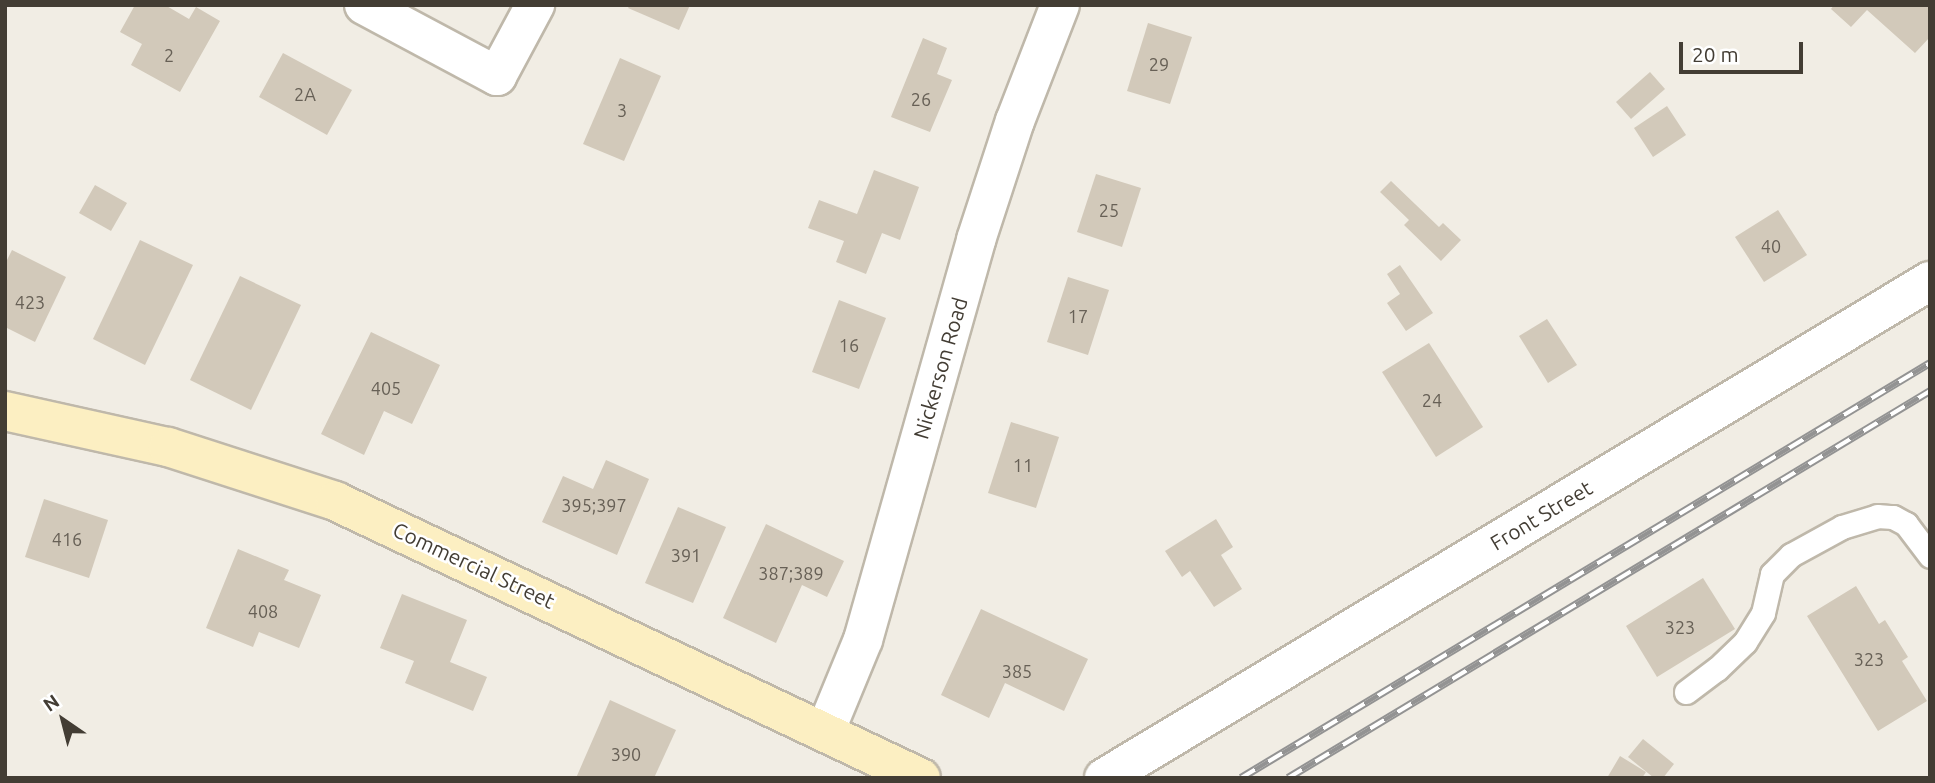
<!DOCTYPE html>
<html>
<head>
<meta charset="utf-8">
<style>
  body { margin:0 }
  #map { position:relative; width:1935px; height:783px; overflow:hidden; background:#f1ede4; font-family:Ubuntu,sans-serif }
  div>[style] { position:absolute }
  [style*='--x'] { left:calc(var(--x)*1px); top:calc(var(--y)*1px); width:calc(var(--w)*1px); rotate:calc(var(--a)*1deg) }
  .building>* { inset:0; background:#d2c9ba }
  .roads { filter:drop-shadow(2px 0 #bfb8aa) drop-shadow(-2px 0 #bfb8aa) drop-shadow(0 2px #bfb8aa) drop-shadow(0 -2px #bfb8aa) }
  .lane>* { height:23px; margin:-11.5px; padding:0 11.5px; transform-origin:11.5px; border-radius:11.5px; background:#fff }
  .street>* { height:38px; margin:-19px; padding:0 19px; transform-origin:19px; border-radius:19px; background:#fff }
  .secondary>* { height:38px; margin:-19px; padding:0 19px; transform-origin:19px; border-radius:19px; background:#fcefc2 }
  .rail>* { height:8px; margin-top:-4px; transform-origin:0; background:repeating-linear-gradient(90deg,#fff 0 16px,#939393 0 32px); box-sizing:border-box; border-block:2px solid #939393 }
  span { translate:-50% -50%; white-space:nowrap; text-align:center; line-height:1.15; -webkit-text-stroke:5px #fff; paint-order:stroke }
  .number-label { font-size:18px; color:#676056 }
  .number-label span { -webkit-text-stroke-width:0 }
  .street-label { font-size:21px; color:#433d34 }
  .frame { position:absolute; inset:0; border:7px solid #433d34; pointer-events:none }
  .north { position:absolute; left:28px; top:685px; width:70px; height:70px; -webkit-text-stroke:5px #fff; paint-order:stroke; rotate:325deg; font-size:19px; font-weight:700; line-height:28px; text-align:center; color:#433d34 }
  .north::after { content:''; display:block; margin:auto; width:24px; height:32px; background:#433d34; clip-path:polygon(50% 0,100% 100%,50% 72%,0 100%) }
  .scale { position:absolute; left:1679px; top:42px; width:124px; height:32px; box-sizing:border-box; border:4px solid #433d34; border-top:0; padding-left:9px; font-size:21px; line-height:24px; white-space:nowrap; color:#433d34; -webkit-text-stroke:5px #fff; paint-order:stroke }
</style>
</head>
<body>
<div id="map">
  <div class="building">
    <i style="clip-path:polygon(135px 5px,165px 5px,189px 19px,196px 7px,220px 21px,180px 92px,131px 65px,142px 44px,120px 32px)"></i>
    <i style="clip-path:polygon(630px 5px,690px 5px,679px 30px,628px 8px)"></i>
    <i style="clip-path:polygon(1834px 5px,1930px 5px,1930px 37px,1915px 53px,1867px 10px,1851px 27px,1831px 9px)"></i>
    <i style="clip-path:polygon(1148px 23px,1192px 37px,1170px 104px,1127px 91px)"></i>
    <i style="clip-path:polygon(923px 38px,947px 48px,937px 74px,952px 80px,930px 132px,891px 117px)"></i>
    <i style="clip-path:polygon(283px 53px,352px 90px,327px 135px,259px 97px)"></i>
    <i style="clip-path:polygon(620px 58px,661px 76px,624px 161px,583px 144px)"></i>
    <i style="clip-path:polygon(1650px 72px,1665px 89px,1631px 119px,1616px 102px)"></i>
    <i style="clip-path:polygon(1667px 106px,1686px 135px,1653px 157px,1634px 128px)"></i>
    <i style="clip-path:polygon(874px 170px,919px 187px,900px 240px,882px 233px,866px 274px,836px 262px,844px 241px,808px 228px,819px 200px,857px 214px)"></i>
    <i style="clip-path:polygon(1096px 174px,1141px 188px,1122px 247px,1077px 232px)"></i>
    <i style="clip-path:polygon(1391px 181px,1439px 227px,1443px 223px,1461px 240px,1441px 261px,1404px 225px,1409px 220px,1380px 192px)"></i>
    <i style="clip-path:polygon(95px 185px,127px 203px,111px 231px,79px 213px)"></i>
    <i style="clip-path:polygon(1778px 210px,1807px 255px,1764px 282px,1735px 237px)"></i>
    <i style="clip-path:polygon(140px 240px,193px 265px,145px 365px,93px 339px)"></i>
    <i style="clip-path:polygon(12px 250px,66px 277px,35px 342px,5px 327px,5px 264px)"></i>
    <i style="clip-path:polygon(1400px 265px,1433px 313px,1406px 331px,1387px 303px,1400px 294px,1387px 274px)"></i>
    <i style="clip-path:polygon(240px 276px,301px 305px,251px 410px,190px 380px)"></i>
    <i style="clip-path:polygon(1068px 277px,1109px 290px,1088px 355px,1047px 342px)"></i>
    <i style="clip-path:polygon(839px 300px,886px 318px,859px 389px,812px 372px)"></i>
    <i style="clip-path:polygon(1547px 319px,1577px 365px,1548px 383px,1519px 336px)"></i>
    <i style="clip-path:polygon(371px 332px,440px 365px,412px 424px,384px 411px,364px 455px,321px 434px)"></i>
    <i style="clip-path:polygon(1429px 343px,1483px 427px,1436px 457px,1382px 372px)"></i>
    <i style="clip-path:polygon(1011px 422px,1059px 437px,1036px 508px,988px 493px)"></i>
    <i style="clip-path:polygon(606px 460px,649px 479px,617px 555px,542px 522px,563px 476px,593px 489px)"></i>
    <i style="clip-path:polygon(44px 499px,108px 520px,89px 578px,25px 557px)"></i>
    <i style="clip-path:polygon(678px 507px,726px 527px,693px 603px,645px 583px)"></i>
    <i style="clip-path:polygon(1216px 519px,1233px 547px,1221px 555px,1242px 589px,1214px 607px,1190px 571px,1182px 577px,1165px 551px)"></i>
    <i style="clip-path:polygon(766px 524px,844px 561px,827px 597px,802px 585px,776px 643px,723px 618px)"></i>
    <i style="clip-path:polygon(238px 549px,289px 570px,284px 580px,321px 595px,299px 648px,259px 632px,253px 647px,206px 628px)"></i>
    <i style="clip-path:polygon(1703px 578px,1735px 629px,1657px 677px,1626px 626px)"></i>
    <i style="clip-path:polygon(1856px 586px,1879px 624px,1885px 620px,1908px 657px,1902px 661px,1927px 701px,1878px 731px,1807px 616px)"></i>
    <i style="clip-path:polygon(402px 594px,467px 620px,450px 662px,487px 677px,473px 711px,405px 683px,414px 661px,380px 648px)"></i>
    <i style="clip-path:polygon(981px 609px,1088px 659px,1064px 711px,1005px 683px,989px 718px,941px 695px)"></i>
    <i style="clip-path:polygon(610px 700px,676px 730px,654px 778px,576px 778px)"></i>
    <i style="clip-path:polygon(1643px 739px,1674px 764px,1663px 778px,1654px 778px,1628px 757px)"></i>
    <i style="clip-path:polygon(1620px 756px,1646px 772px,1642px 778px,1607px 778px)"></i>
  </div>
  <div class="roads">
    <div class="lane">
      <i style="--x:1686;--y:692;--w:39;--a:-37"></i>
      <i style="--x:1717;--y:669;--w:39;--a:-44"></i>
      <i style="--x:1745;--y:642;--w:34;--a:-58"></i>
      <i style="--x:1763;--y:613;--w:40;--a:-77"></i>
      <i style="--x:1772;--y:574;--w:27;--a:-45"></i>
      <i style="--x:1791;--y:555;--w:58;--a:-28.8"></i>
      <i style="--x:1842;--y:527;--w:37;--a:-17"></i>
      <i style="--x:1877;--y:516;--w:16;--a:4"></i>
      <i style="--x:1893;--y:517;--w:15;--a:28"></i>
      <i style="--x:1906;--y:524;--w:40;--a:53"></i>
    </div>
    <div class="street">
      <i style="--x:364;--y:5;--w:151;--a:28.1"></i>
      <i style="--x:497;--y:76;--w:81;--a:-61.8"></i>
      <i style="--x:825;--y:732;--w:100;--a:-67.6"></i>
      <i style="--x:863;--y:640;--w:416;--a:-74.2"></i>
      <i style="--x:976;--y:240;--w:125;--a:-71.9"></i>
      <i style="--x:1015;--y:121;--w:124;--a:-68.8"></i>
      <i style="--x:1104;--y:778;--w:964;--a:-31.04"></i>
    </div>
    <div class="secondary">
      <i style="--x:5;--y:411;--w:167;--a:12.5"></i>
      <i style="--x:168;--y:447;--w:176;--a:17.9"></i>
      <i style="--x:335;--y:501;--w:648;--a:25.3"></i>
    </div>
  </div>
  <div class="rail">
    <i style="--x:1241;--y:778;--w:804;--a:-31.06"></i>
    <i style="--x:1288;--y:778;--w:750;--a:-31.08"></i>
  </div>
  <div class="number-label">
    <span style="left:169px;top:55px">2</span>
    <span style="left:1159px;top:64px">29</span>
    <span style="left:305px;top:94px">2A</span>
    <span style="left:921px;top:99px">26</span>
    <span style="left:622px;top:110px">3</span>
    <span style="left:1109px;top:210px">25</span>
    <span style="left:1771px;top:246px">40</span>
    <span style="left:30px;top:302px">423</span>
    <span style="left:1078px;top:316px">17</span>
    <span style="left:849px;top:345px">16</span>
    <span style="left:386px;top:388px">405</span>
    <span style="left:1432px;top:400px">24</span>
    <span style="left:1023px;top:465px">11</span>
    <span style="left:594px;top:505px">395;397</span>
    <span style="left:67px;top:539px">416</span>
    <span style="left:686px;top:555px">391</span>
    <span style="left:791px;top:573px">387;389</span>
    <span style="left:263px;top:611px">408</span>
    <span style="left:1680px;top:627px">323</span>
    <span style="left:1869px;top:659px">323</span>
    <span style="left:1017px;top:671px">385</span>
    <span style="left:626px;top:754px">390</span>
  </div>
  <div class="street-label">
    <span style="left:940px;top:368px;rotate:-74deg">Nickerson Road</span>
    <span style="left:1541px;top:515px;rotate:-31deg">Front Street</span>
    <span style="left:474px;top:565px;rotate:25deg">Commercial Street</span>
  </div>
  <div class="frame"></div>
  <div class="north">N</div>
  <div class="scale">20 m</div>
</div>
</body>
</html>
